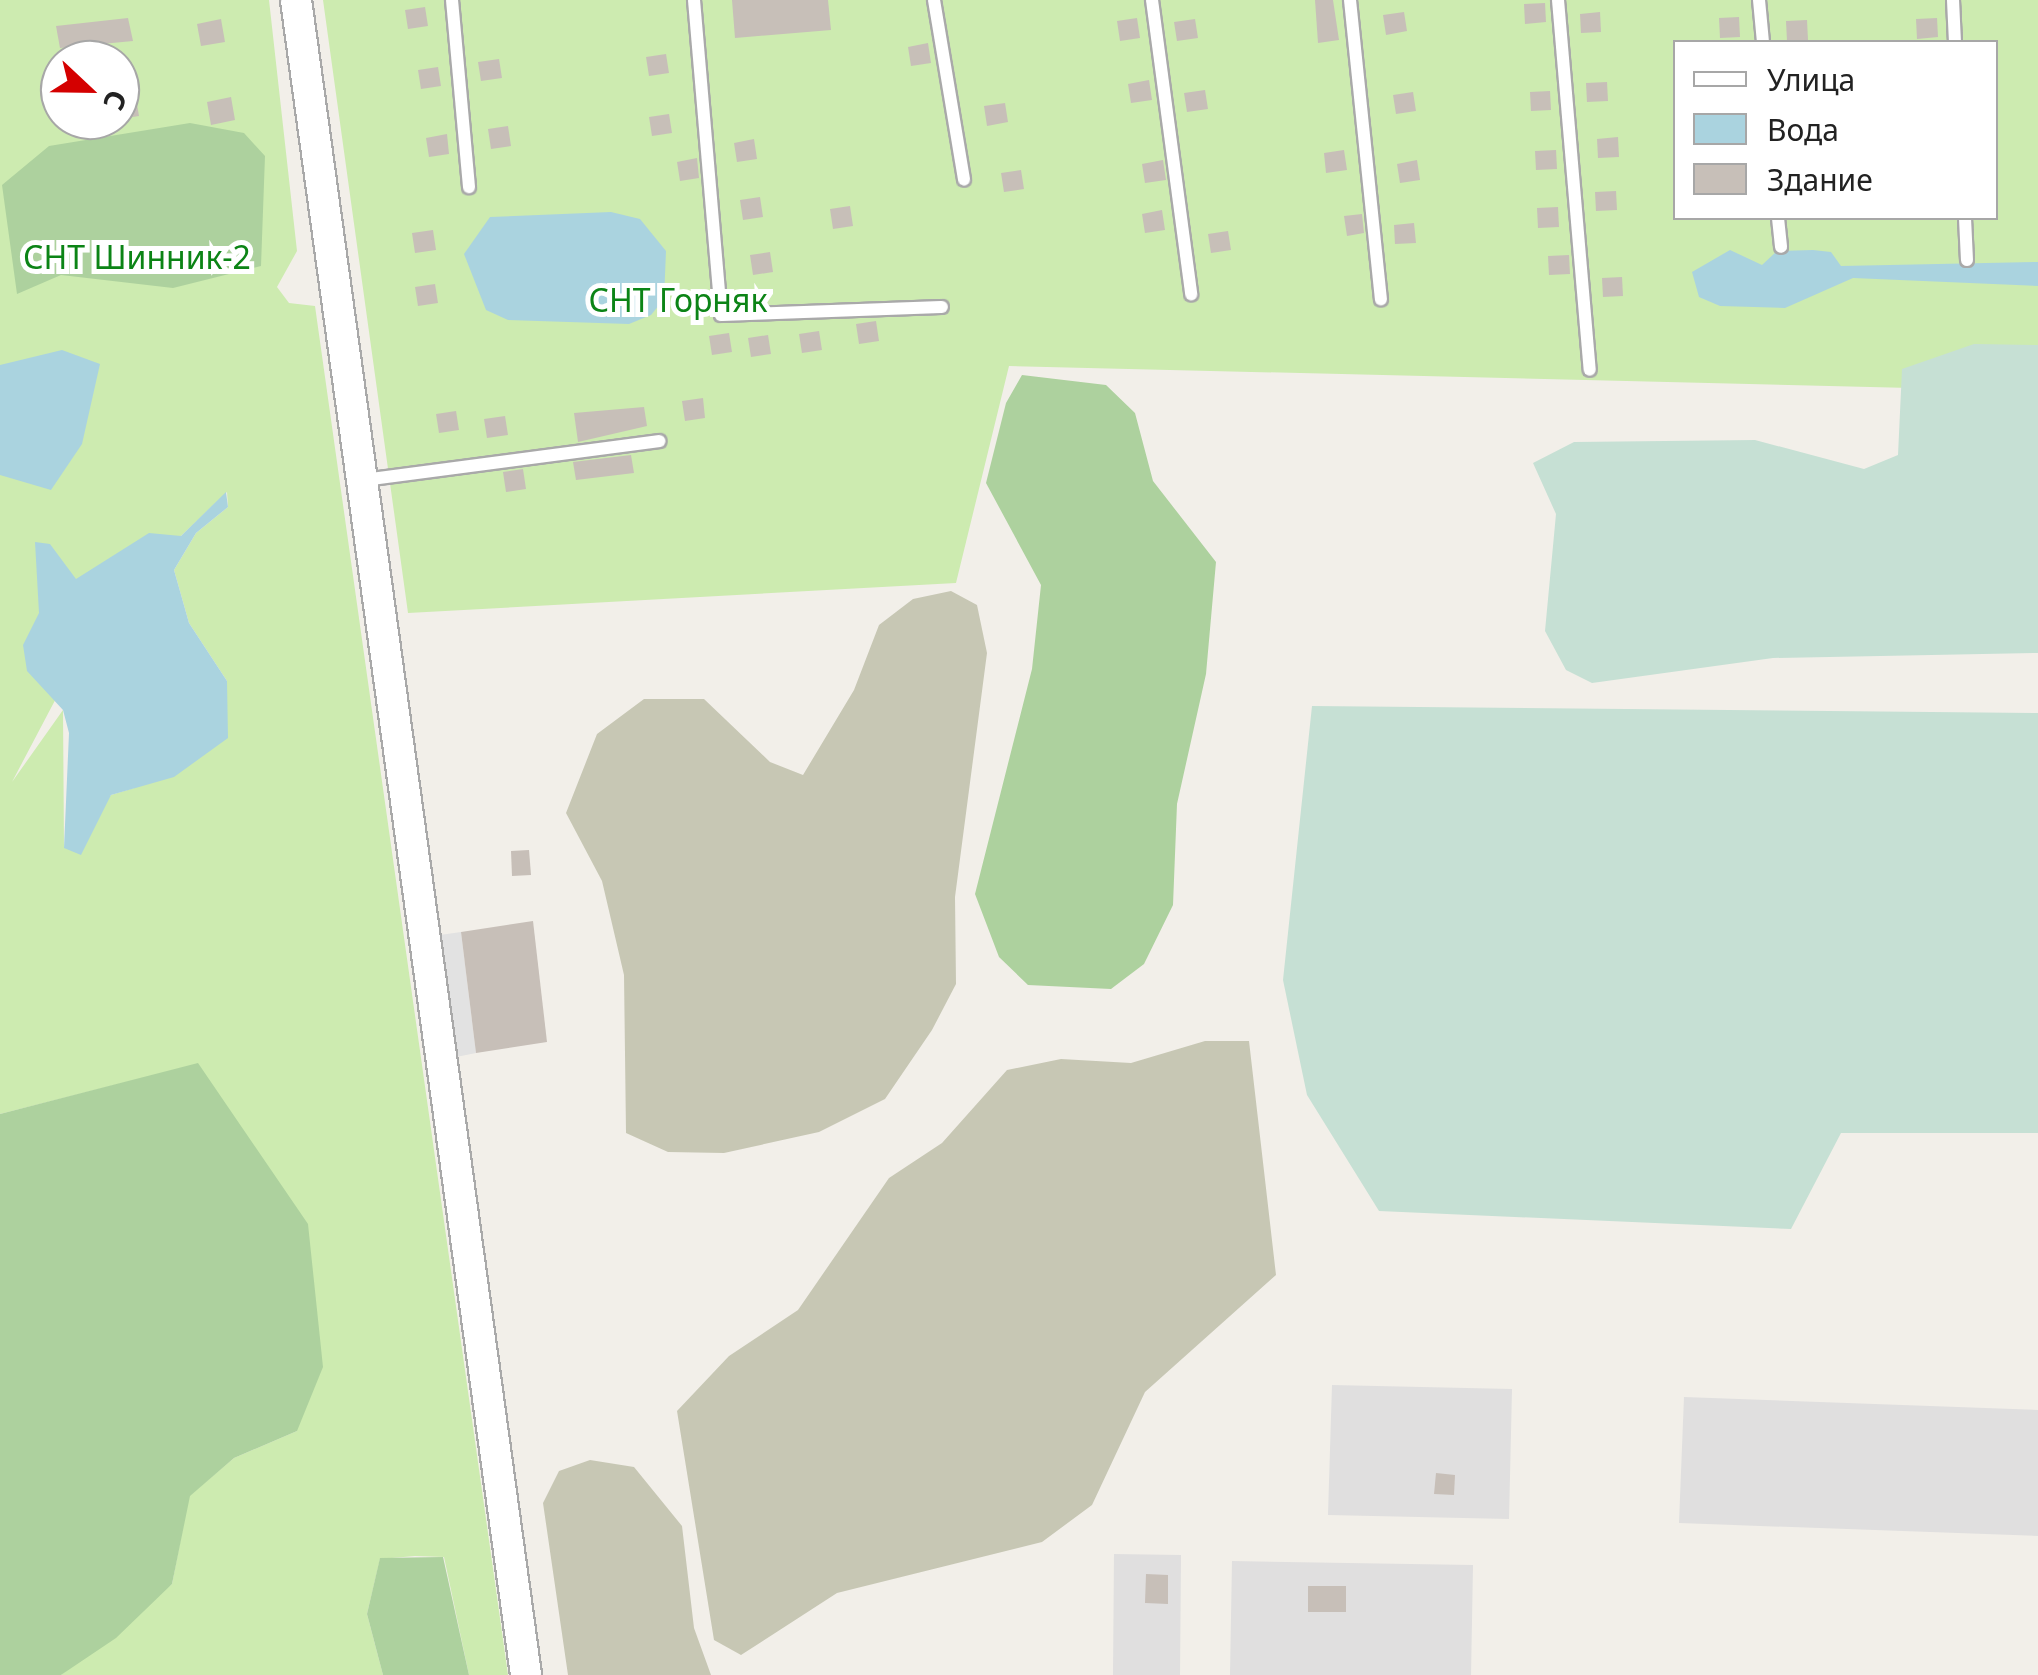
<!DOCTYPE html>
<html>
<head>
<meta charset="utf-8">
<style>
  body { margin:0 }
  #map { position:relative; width:2038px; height:1675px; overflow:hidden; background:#f2efe9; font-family:"Noto Sans",sans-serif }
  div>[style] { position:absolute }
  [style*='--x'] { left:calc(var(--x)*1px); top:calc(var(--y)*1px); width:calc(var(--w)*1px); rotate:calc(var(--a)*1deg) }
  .residential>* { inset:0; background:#e0dfdf }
  .construction>* { inset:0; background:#c7c7b4 }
  .grass>* { inset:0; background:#cdebb0 }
  .forest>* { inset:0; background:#add19e }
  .wetland>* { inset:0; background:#c6e0d4 }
  .parking>* { inset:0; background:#e2e2e2 }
  .water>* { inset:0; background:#aad3df }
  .building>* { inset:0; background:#c7bfb8 }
  .roads { filter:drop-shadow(2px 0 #a9a9a9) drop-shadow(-2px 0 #a9a9a9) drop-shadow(0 2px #a9a9a9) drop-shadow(0 -2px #a9a9a9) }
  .service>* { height:12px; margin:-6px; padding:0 6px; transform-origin:6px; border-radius:6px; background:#fff }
  .tertiary>* { height:30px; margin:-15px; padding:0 15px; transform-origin:15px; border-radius:15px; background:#fff }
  span { translate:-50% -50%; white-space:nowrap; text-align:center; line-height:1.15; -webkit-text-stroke:10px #fff; paint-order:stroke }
  .park-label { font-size:32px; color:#0c8416 }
  .legend { position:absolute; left:1673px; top:40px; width:325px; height:180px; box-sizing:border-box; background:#fff; border:2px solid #a7a7a7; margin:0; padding:12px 18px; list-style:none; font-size:30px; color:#222 }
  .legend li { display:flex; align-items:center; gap:20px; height:50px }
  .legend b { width:50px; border:2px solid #a7a7a7 }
  .north { position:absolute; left:40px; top:40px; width:100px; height:100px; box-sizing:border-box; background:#fff; border:2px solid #a7a7a7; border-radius:50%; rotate:112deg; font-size:28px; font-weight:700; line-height:40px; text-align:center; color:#222 }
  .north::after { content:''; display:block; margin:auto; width:35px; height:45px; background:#d40000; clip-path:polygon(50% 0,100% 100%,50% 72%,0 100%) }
</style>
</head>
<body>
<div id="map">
  <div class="residential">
    <i style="clip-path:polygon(1332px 1385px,1512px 1389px,1509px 1519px,1328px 1515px)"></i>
    <i style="clip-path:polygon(1684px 1397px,2038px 1410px,2038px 1536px,1679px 1523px)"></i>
    <i style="clip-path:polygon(1114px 1554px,1181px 1555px,1180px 1675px,1113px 1675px)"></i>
    <i style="clip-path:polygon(1232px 1561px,1473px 1565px,1471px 1675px,1230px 1675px)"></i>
  </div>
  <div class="construction">
    <i style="clip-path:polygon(951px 591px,977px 605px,987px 653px,955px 897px,956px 984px,932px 1030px,885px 1099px,819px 1132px,724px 1153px,668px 1152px,626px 1133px,624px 975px,602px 881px,566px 813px,597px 734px,644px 699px,704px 699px,770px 762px,803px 775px,854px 690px,879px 625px,913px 599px)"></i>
    <i style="clip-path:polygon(1205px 1041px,1249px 1041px,1276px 1275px,1145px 1392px,1092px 1505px,1042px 1542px,837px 1593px,741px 1655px,714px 1640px,677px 1411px,729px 1356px,798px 1310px,889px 1178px,942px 1143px,1007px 1070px,1061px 1059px,1131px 1063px)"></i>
    <i style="clip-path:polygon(590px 1460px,634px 1467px,682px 1526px,694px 1628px,711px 1675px,568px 1675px,543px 1503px,559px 1471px)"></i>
  </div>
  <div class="grass">
    <i style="clip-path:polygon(evenodd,0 0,269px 0,297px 251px,277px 287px,289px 303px,315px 306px,508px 1675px,469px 1675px,444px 1557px,415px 1556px,380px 1559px,367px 1614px,383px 1675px,61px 1675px,172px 1584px,189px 1496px,234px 1458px,297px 1431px,198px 1064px,0 1114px,0 0,60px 60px,120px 60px,120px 120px,60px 120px,60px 60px,0 0,227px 492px,228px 507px,196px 533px,174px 570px,189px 623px,227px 681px,134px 788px,111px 795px,64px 848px,63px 710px,12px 782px,140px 539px,181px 536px,227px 492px)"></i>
    <i style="clip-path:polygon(evenodd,323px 0,2038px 0,2038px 391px,1009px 366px,956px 583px,408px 613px,323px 0,1676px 42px,1996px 42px,1996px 218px,1676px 218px,1676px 42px)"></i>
  </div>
  <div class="forest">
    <i style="clip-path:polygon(190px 123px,244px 133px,265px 156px,261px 266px,173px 288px,61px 275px,17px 294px,2px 185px,49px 146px)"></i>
    <i style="clip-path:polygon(1022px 375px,1106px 385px,1135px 413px,1153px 481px,1216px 562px,1206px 674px,1177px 804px,1173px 905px,1144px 964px,1111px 989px,1028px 985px,999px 957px,975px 894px,1032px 669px,1041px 585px,986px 483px,1006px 403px)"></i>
    <i style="clip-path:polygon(198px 1063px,308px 1224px,323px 1367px,297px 1431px,234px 1458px,190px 1496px,172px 1584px,116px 1638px,61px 1675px,0 1675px,0 1114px)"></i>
    <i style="clip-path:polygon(443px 1557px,469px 1675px,383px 1675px,367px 1614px,380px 1558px)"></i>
  </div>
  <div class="wetland">
    <i style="clip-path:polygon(1974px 344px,2038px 345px,2038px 653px,1773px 658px,1592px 683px,1566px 670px,1545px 631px,1556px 514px,1533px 463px,1574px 442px,1755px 440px,1864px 469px,1898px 455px,1902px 369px)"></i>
    <i style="clip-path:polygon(1312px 706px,2038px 713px,2038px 1133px,1841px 1133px,1791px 1229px,1379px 1211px,1307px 1095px,1283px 980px)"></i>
  </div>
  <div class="parking">
    <i style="clip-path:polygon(461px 932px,476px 1053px,456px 1057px,440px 935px)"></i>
  </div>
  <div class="water">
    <i style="clip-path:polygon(611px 212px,640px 219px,666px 251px,664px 299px,651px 315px,629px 324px,508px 320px,486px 310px,464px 254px,490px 217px)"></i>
    <i style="clip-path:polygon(1730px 250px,1762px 265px,1777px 251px,1813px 250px,1831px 252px,1841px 266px,2038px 262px,2038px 286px,1853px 278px,1785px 308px,1720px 306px,1699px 297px,1692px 272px)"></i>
    <i style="clip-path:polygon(62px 350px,100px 364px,82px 444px,51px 490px,0 475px,0 365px)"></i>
    <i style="clip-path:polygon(226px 492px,228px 507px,196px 533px,174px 570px,189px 623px,227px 681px,228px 738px,174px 777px,111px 795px,81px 855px,64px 848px,69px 733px,63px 710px,27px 671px,23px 645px,39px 613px,35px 542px,50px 544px,76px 579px,149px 533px,181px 536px)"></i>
  </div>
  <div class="building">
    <i style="clip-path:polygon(732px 0,828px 0,831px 30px,735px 38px)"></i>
    <i style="clip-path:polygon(1315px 0,1333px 0,1339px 40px,1318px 43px)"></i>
    <i style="clip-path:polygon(1545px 3px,1546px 22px,1525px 24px,1524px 4px)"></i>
    <i style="clip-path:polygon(425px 7px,428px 26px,408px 29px,405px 10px)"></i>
    <i style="clip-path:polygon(1404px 12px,1407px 31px,1386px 35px,1383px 15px)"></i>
    <i style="clip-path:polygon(1600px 12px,1601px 32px,1581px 33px,1580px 14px)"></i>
    <i style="clip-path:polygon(1739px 17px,1740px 37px,1720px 38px,1719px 18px)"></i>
    <i style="clip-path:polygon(128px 18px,133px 41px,60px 48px,56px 26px)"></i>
    <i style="clip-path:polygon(1137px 18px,1140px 38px,1120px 41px,1117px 21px)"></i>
    <i style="clip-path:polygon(1937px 18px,1938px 37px,1917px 39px,1916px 19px)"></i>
    <i style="clip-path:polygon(221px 19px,225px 42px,201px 46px,197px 24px)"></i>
    <i style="clip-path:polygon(1195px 19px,1198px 38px,1177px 41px,1174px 22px)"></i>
    <i style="clip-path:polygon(1807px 20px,1808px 40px,1787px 41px,1786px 21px)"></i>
    <i style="clip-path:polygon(928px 43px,931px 63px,911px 66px,908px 47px)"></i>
    <i style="clip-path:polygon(666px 54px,669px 73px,649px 76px,646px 57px)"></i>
    <i style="clip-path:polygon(499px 59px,502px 78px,481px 81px,478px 62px)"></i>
    <i style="clip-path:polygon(438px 67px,441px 86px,421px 89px,418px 70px)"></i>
    <i style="clip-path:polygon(1149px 80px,1152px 100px,1131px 103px,1128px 84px)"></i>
    <i style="clip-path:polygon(1607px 82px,1608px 101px,1587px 102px,1586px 83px)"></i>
    <i style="clip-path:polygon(1205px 90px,1208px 109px,1187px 112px,1184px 93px)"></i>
    <i style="clip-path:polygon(1550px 91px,1551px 110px,1531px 111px,1530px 92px)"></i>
    <i style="clip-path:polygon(1413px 92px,1416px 111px,1396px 114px,1393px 95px)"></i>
    <i style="clip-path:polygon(135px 93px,139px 116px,120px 119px,120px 96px)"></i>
    <i style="clip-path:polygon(231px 97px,235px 120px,211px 125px,207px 102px)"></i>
    <i style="clip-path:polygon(1005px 103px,1008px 122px,987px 126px,984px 106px)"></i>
    <i style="clip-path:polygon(669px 114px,672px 133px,652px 136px,649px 117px)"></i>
    <i style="clip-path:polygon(508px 126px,511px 146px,491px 149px,488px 129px)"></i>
    <i style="clip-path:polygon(447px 134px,449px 154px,429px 157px,426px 138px)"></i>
    <i style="clip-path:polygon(1618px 137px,1619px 157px,1598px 158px,1597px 139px)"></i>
    <i style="clip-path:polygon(754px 139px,757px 159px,737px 162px,734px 143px)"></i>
    <i style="clip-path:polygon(1344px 150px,1347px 170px,1326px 173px,1324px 153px)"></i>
    <i style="clip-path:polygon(1556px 150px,1557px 169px,1536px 170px,1535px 151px)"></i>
    <i style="clip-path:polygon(697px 158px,699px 178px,680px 181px,677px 162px)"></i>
    <i style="clip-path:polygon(1163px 160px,1166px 180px,1145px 183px,1142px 164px)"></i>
    <i style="clip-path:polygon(1417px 160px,1420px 180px,1400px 183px,1397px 164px)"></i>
    <i style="clip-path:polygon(1021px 170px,1024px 189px,1004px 192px,1001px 173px)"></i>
    <i style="clip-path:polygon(1616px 191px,1617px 210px,1596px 211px,1595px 192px)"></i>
    <i style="clip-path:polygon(760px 197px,763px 217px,743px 220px,740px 200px)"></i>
    <i style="clip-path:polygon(850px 206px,853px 226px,833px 229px,830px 209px)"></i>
    <i style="clip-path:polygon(1558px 207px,1559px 227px,1538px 228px,1537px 208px)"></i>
    <i style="clip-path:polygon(1162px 210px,1165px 230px,1145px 233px,1142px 214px)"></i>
    <i style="clip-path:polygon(1362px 214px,1364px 233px,1347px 236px,1344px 216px)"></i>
    <i style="clip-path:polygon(1414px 223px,1416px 243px,1395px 244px,1394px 225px)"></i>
    <i style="clip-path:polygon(433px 230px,436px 250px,415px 253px,412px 233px)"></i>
    <i style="clip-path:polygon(1228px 231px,1231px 250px,1211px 253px,1208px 234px)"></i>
    <i style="clip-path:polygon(770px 252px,773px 272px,753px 275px,750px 255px)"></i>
    <i style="clip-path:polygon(1569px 255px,1570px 274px,1549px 275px,1548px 256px)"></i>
    <i style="clip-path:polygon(1622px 277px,1623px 296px,1603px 297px,1602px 278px)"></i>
    <i style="clip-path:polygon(435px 284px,438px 303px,418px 306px,415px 287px)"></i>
    <i style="clip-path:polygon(876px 321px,879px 341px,859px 344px,856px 324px)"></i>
    <i style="clip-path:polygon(819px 331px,822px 350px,802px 353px,799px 334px)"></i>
    <i style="clip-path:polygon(729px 333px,732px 352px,712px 355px,709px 336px)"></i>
    <i style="clip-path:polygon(768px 335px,771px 354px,751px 357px,748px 338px)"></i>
    <i style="clip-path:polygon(703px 398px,705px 418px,685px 421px,682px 401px)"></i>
    <i style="clip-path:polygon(644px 407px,647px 426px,578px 442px,574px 413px)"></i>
    <i style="clip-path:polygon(456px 411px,459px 430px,439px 433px,436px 414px)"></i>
    <i style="clip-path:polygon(505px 416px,508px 435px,487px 438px,484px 419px)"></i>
    <i style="clip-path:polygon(631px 455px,634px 473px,576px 480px,573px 462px)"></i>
    <i style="clip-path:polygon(523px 469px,526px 489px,506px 492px,503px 472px)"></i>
    <i style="clip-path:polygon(529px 850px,531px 875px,512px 876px,511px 851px)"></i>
    <i style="clip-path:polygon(533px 921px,547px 1042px,476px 1053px,461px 932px)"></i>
    <i style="clip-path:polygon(1436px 1473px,1455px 1475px,1454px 1495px,1434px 1494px)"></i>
    <i style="clip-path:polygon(1146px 1574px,1168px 1575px,1168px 1604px,1145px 1603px)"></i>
    <i style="clip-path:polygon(1308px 1586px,1346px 1586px,1346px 1612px,1308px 1612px)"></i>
  </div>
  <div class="roads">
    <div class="service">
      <i style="--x:452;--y:0;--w:188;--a:84.8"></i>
      <i style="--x:694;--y:0;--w:316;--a:85.1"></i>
      <i style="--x:721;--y:315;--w:221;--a:-2.1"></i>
      <i style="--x:934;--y:0;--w:182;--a:80.5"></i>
      <i style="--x:1152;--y:0;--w:297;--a:82.4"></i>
      <i style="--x:1350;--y:0;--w:301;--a:84.1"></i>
      <i style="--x:1558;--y:0;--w:371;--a:85.1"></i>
      <i style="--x:1759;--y:0;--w:42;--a:84.6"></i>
      <i style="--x:1953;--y:0;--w:42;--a:87.3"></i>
      <i style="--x:1778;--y:218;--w:29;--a:84"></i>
      <i style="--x:1965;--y:218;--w:42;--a:87.3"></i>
      <i style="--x:364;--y:480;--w:298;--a:-7.5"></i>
    </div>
    <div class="tertiary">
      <i style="--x:296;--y:0;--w:1691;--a:82.18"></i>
    </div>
  </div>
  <div class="park-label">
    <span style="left:137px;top:257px">СНТ Шинник-2</span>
    <span style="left:678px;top:300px">СНТ Горняк</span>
  </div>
  <ul class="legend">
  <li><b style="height:12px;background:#fff"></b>Улица</li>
  <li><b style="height:28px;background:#aad3df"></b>Вода</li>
  <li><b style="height:28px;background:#c7bfb8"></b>Здание</li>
  </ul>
  <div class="north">С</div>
</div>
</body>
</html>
